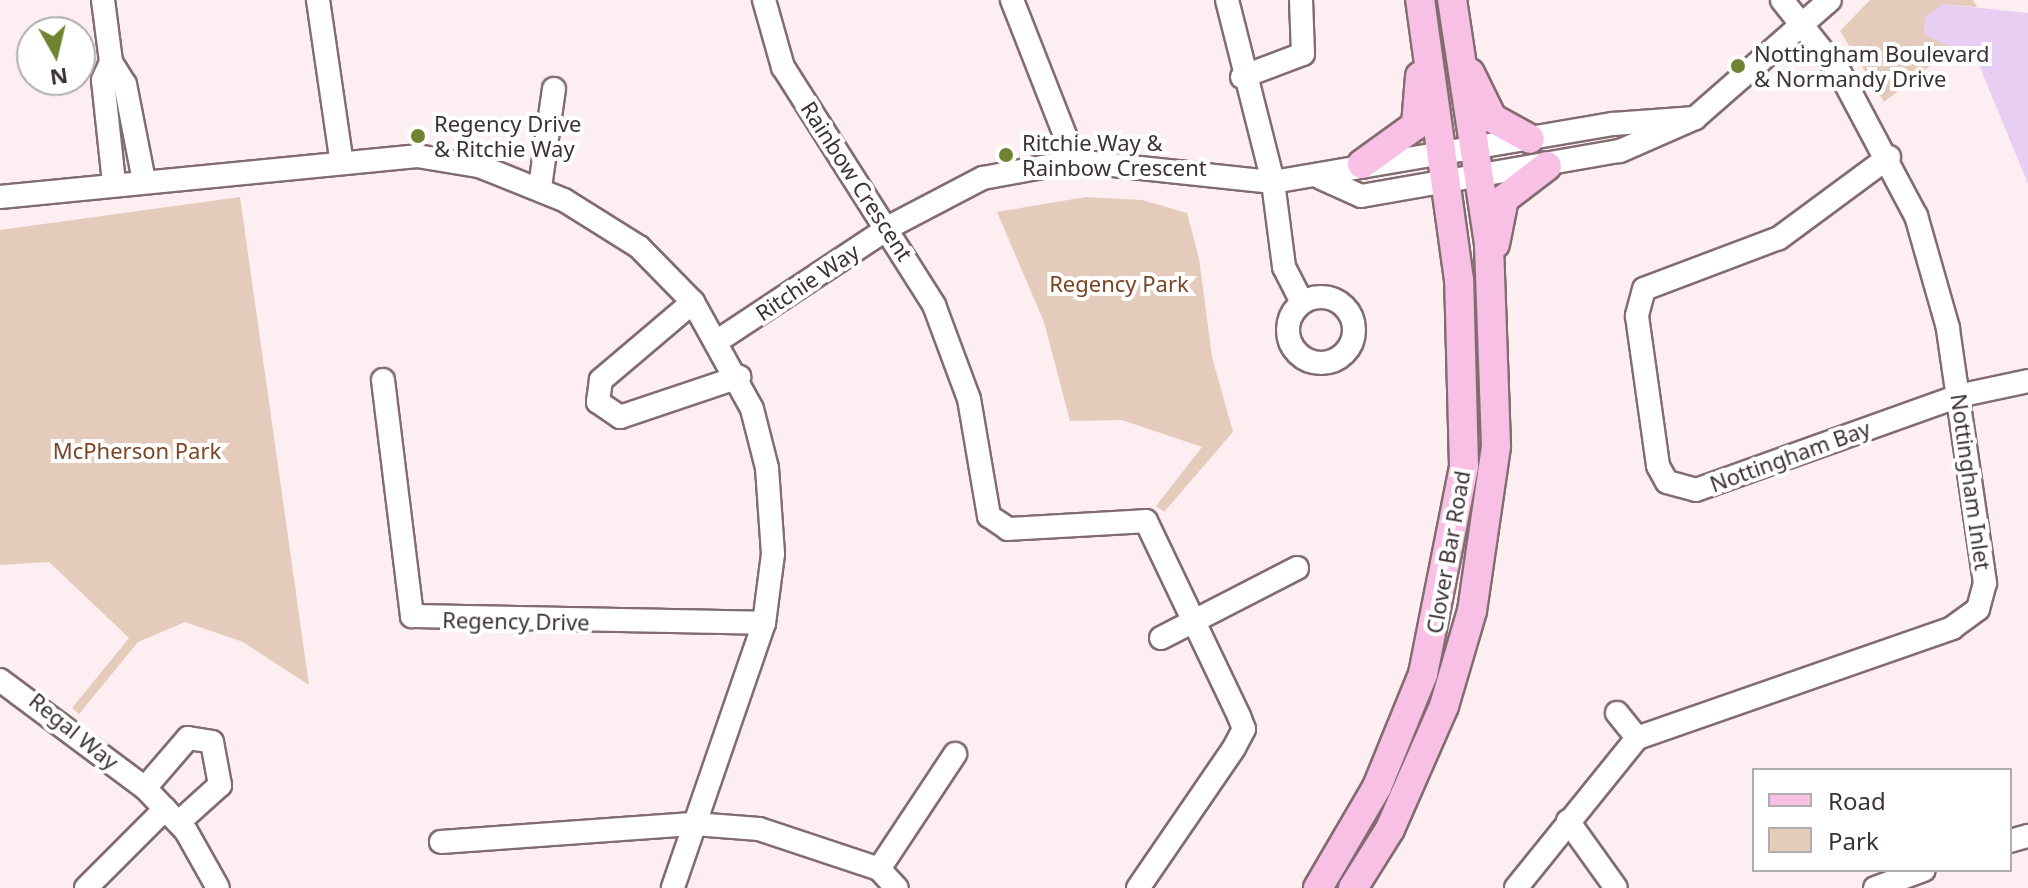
<!DOCTYPE html>
<html>
<head>
<meta charset="utf-8">
<style>
  body { margin:0 }
  #map { position:relative; width:2028px; height:888px; overflow:hidden; background:#fdeef1; font-family:"Noto Sans",sans-serif }
  div>[style] { position:absolute }
  [style*='--x'] { left:calc(var(--x)*1px); top:calc(var(--y)*1px); width:calc(var(--w)*1px); rotate:calc(var(--a)*1deg) }
  .green>* { inset:0; background:#e5cbbc }
  .water>* { inset:0; background:#e9cef3 }
  .roads { filter:drop-shadow(2px 0 #826c70) drop-shadow(-2px 0 #826c70) drop-shadow(0 2px #826c70) drop-shadow(0 -2px #826c70) }
  .minor>* { height:22px; margin:-11px; padding:0 11px; transform-origin:11px; border-radius:11px; background:#fff }
  .minor>.ring { margin:-11px; padding:0; box-sizing:content-box; background:none; border:22px solid #fff; border-radius:50% }
  .major>* { height:28px; margin:-14px; padding:0 14px; transform-origin:14px; border-radius:14px; background:#f7c0e4 }
  .dots>* { width:22px; height:22px; translate:-50% -50%; box-sizing:border-box; border:4px solid #fff; border-radius:50% }
  span { translate:-50% -50%; white-space:nowrap; text-align:center; line-height:1.15; -webkit-text-stroke:8px #fff; paint-order:stroke }
  .poi-label { font-size:22px; color:#3c3234 }
  .left { translate:0 -50%; text-align:left }
  .street-label { font-size:22px; color:#3c3234 }
  .park-label { font-size:22px; color:#7b4523 }
  .legend { position:absolute; left:1752px; top:768px; width:260px; height:104px; box-sizing:border-box; background:#fff; border:2px solid #b1adae; margin:0; padding:10px 14px; list-style:none; font-size:24px; color:#3c3234 }
  .legend li { display:flex; align-items:center; gap:16px; height:40px }
  .legend b { width:40px; border:2px solid #b1adae }
  .north { position:absolute; left:16px; top:16px; width:80px; height:80px; box-sizing:border-box; background:#fff; border:2px solid #b1adae; border-radius:50%; rotate:172deg; font-size:22px; font-weight:700; line-height:32px; text-align:center; color:#3c3234 }
  .north::after { content:''; display:block; margin:auto; width:28px; height:36px; background:#708332; clip-path:polygon(50% 0,100% 100%,50% 72%,0 100%) }
</style>
</head>
<body>
<div id="map">
  <div class="green">
    <i style="clip-path:polygon(1870px 0,1973px 0,1977px 7px,1942px 4px,1925px 34px,1954px 47px,1884px 102px,1840px 31px)"></i>
    <i style="clip-path:polygon(240px 197px,309px 685px,243px 642px,185px 622px,138px 642px,79px 714px,72px 708px,129px 638px,49px 562px,0 565px,0 230px)"></i>
    <i style="clip-path:polygon(1086px 197px,1142px 200px,1187px 213px,1199px 258px,1212px 357px,1233px 432px,1164px 512px,1156px 506px,1202px 447px,1122px 420px,1070px 421px,1044px 322px,997px 212px)"></i>
  </div>
  <div class="water">
    <i style="clip-path:polygon(1942px 4px,2028px 13px,2028px 184px,1977px 60px,1924px 34px,1925px 17px)"></i>
  </div>
  <div class="roads">
    <div class="minor">
      <i style="--x:103;--y:0;--w:63;--a:82.6"></i>
      <i style="--x:111;--y:62;--w:26;--a:58"></i>
      <i style="--x:125;--y:84;--w:99;--a:78.9"></i>
      <i style="--x:318;--y:0;--w:160;--a:81.7"></i>
      <i style="--x:764;--y:0;--w:70;--a:74.2"></i>
      <i style="--x:783;--y:67;--w:282;--a:57.6"></i>
      <i style="--x:934;--y:305;--w:100;--a:69.6"></i>
      <i style="--x:969;--y:399;--w:119;--a:80.3"></i>
      <i style="--x:989;--y:516;--w:23;--a:34"></i>
      <i style="--x:1008;--y:529;--w:138;--a:-3.3"></i>
      <i style="--x:1146;--y:521;--w:216;--a:64.5"></i>
      <i style="--x:1239;--y:716;--w:14;--a:69"></i>
      <i style="--x:1244;--y:729;--w:21;--a:118"></i>
      <i style="--x:1234;--y:748;--w:170;--a:124.4"></i>
      <i style="--x:1012;--y:0;--w:173;--a:68.6"></i>
      <i style="--x:1227;--y:0;--w:188;--a:75.8"></i>
      <i style="--x:1273;--y:182;--w:86;--a:82.6"></i>
      <i style="--x:1284;--y:267;--w:39;--a:63"></i>
      <i style="--x:111;--y:62;--w:20;--a:114"></i>
      <i style="--x:103;--y:80;--w:104;--a:83.9"></i>
      <i style="--x:1242;--y:77;--w:65;--a:-20.7"></i>
      <i style="--x:1303;--y:54;--w:54;--a:-92.1"></i>
      <i style="--x:1889;--y:157;--w:137;--a:143.6"></i>
      <i style="--x:1779;--y:238;--w:144;--a:159.3"></i>
      <i style="--x:1644;--y:289;--w:28;--a:105"></i>
      <i style="--x:1637;--y:316;--w:151;--a:82"></i>
      <i style="--x:1658;--y:466;--w:18;--a:61"></i>
      <i style="--x:1667;--y:482;--w:30;--a:15"></i>
      <i style="--x:1696;--y:490;--w:278;--a:-19.7"></i>
      <i style="--x:1958;--y:396;--w:72;--a:-12.1"></i>
      <i style="--x:1321;--y:178;--w:44;--a:24.2"></i>
      <i style="--x:1361;--y:196;--w:263;--a:-9.9"></i>
      <i style="--x:1620;--y:151;--w:82;--a:-23.7"></i>
      <i style="--x:1695;--y:118;--w:179;--a:-41.2"></i>
      <i style="--x:540;--y:187;--w:99;--a:-81.9"></i>
      <i style="--x:0;--y:197;--w:419;--a:-5.6"></i>
      <i style="--x:417;--y:156;--w:63;--a:9.2"></i>
      <i style="--x:479;--y:166;--w:92;--a:21.8"></i>
      <i style="--x:564;--y:200;--w:89;--a:32.1"></i>
      <i style="--x:639;--y:247;--w:77;--a:45.5"></i>
      <i style="--x:693;--y:302;--w:122;--a:61.1"></i>
      <i style="--x:752;--y:409;--w:61;--a:75.7"></i>
      <i style="--x:767;--y:468;--w:86;--a:86"></i>
      <i style="--x:773;--y:554;--w:70;--a:97.4"></i>
      <i style="--x:764;--y:623;--w:280;--a:109"></i>
      <i class="ring" style="left:1288px;top:297px;width:44px;height:44px"></i>
      <i style="--x:693;--y:302;--w:121;--a:139.7"></i>
      <i style="--x:601;--y:380;--w:22;--a:98"></i>
      <i style="--x:598;--y:402;--w:27;--a:34"></i>
      <i style="--x:620;--y:417;--w:126;--a:-18.6"></i>
      <i style="--x:719;--y:340;--w:206;--a:-33.5"></i>
      <i style="--x:891;--y:226;--w:104;--a:-27.6"></i>
      <i style="--x:983;--y:178;--w:94;--a:-10.5"></i>
      <i style="--x:1075;--y:161;--w:199;--a:6.1"></i>
      <i style="--x:1273;--y:182;--w:345;--a:-9.7"></i>
      <i style="--x:1613;--y:124;--w:82;--a:-4.2"></i>
      <i style="--x:383;--y:380;--w:238;--a:83"></i>
      <i style="--x:412;--y:616;--w:352;--a:1.1"></i>
      <i style="--x:1161;--y:638;--w:153;--a:-27.2"></i>
      <i style="--x:0;--y:680;--w:181;--a:36.7"></i>
      <i style="--x:145;--y:788;--w:59;--a:46.4"></i>
      <i style="--x:186;--y:831;--w:65;--a:60.7"></i>
      <i style="--x:1617;--y:713;--w:32;--a:51"></i>
      <i style="--x:145;--y:788;--w:66;--a:-49.3"></i>
      <i style="--x:188;--y:738;--w:24;--a:9"></i>
      <i style="--x:212;--y:742;--w:44;--a:79.5"></i>
      <i style="--x:220;--y:785;--w:55;--a:137.9"></i>
      <i style="--x:1568;--y:821;--w:82;--a:54.4"></i>
      <i style="--x:2010;--y:841;--w:19;--a:-16"></i>
      <i style="--x:441;--y:842;--w:255;--a:-4.1"></i>
      <i style="--x:695;--y:824;--w:64;--a:4.5"></i>
      <i style="--x:759;--y:829;--w:126;--a:18.4"></i>
      <i style="--x:879;--y:869;--w:26;--a:47"></i>
      <i style="--x:879;--y:869;--w:138;--a:-56.5"></i>
      <i style="--x:86;--y:888;--w:112;--a:-45"></i>
      <i style="--x:1516;--y:888;--w:193;--a:-51.1"></i>
      <i style="--x:1637;--y:738;--w:334;--a:-19.2"></i>
      <i style="--x:1952;--y:628;--w:32;--a:-36"></i>
      <i style="--x:1978;--y:609;--w:27;--a:-75"></i>
      <i style="--x:1985;--y:583;--w:258;--a:-98.3"></i>
      <i style="--x:1948;--y:328;--w:116;--a:-105.9"></i>
      <i style="--x:1916;--y:216;--w:162;--a:-118"></i>
      <i style="--x:1840;--y:73;--w:93;--a:-128.5"></i>
      <i style="--x:1875;--y:888;--w:52;--a:-20.2"></i>
    </div>
    <div class="major">
      <i style="--x:1470;--y:73;--w:50;--a:63.9"></i>
      <i style="--x:1492;--y:118;--w:43;--a:28.9"></i>
      <i style="--x:1362;--y:164;--w:67;--a:-35.8"></i>
      <i style="--x:1416;--y:125;--w:49;--a:-85.3"></i>
      <i style="--x:1495;--y:244;--w:46;--a:-78.7"></i>
      <i style="--x:1504;--y:199;--w:54;--a:-37.5"></i>
      <i style="--x:1318;--y:888;--w:117;--a:-59.7"></i>
      <i style="--x:1377;--y:787;--w:122;--a:-67.8"></i>
      <i style="--x:1423;--y:674;--w:212;--a:-78.8"></i>
      <i style="--x:1464;--y:466;--w:186;--a:-91.5"></i>
      <i style="--x:1459;--y:280;--w:283;--a:-97.9"></i>
      <i style="--x:1353;--y:888;--w:70;--a:-57.9"></i>
      <i style="--x:1390;--y:829;--w:134;--a:-66.3"></i>
      <i style="--x:1444;--y:706;--w:99;--a:-73.6"></i>
      <i style="--x:1472;--y:611;--w:167;--a:-81.7"></i>
      <i style="--x:1496;--y:446;--w:202;--a:-92"></i>
      <i style="--x:1489;--y:244;--w:247;--a:-98.6"></i>
    </div>
  </div>
  <div class="dots">
    <i style="left:1738px;top:66px;background:#708332"></i>
    <i style="left:418px;top:136px;background:#708332"></i>
    <i style="left:1006px;top:155px;background:#708332"></i>
  </div>
  <div class="poi-label">
    <span class="left" style="left:1754px;top:66px">Nottingham Boulevard<br>&amp; Normandy Drive</span>
    <span class="left" style="left:434px;top:136px">Regency Drive<br>&amp; Ritchie Way</span>
    <span class="left" style="left:1022px;top:155px">Ritchie Way &amp;<br>Rainbow Crescent</span>
  </div>
  <div class="street-label">
    <span style="left:857px;top:181px;rotate:57deg">Rainbow Crescent</span>
    <span style="left:807px;top:282px;rotate:-34deg">Ritchie Way</span>
    <span style="left:1790px;top:456px;rotate:-20deg">Nottingham Bay</span>
    <span style="left:1971px;top:482px;rotate:82deg">Nottingham Inlet</span>
    <span style="left:1448px;top:552px;rotate:-80deg">Clover Bar Road</span>
    <span style="left:516px;top:621px;rotate:1deg">Regency Drive</span>
    <span style="left:74px;top:731px;rotate:39deg">Regal Way</span>
  </div>
  <div class="park-label">
    <span style="left:1119px;top:284px">Regency Park</span>
    <span style="left:137px;top:451px">McPherson Park</span>
  </div>
  <ul class="legend">
  <li><b style="height:10px;background:#f7c0e4"></b>Road</li>
  <li><b style="height:22px;background:#e5cbbc"></b>Park</li>
  </ul>
  <div class="north">N</div>
</div>
</body>
</html>
